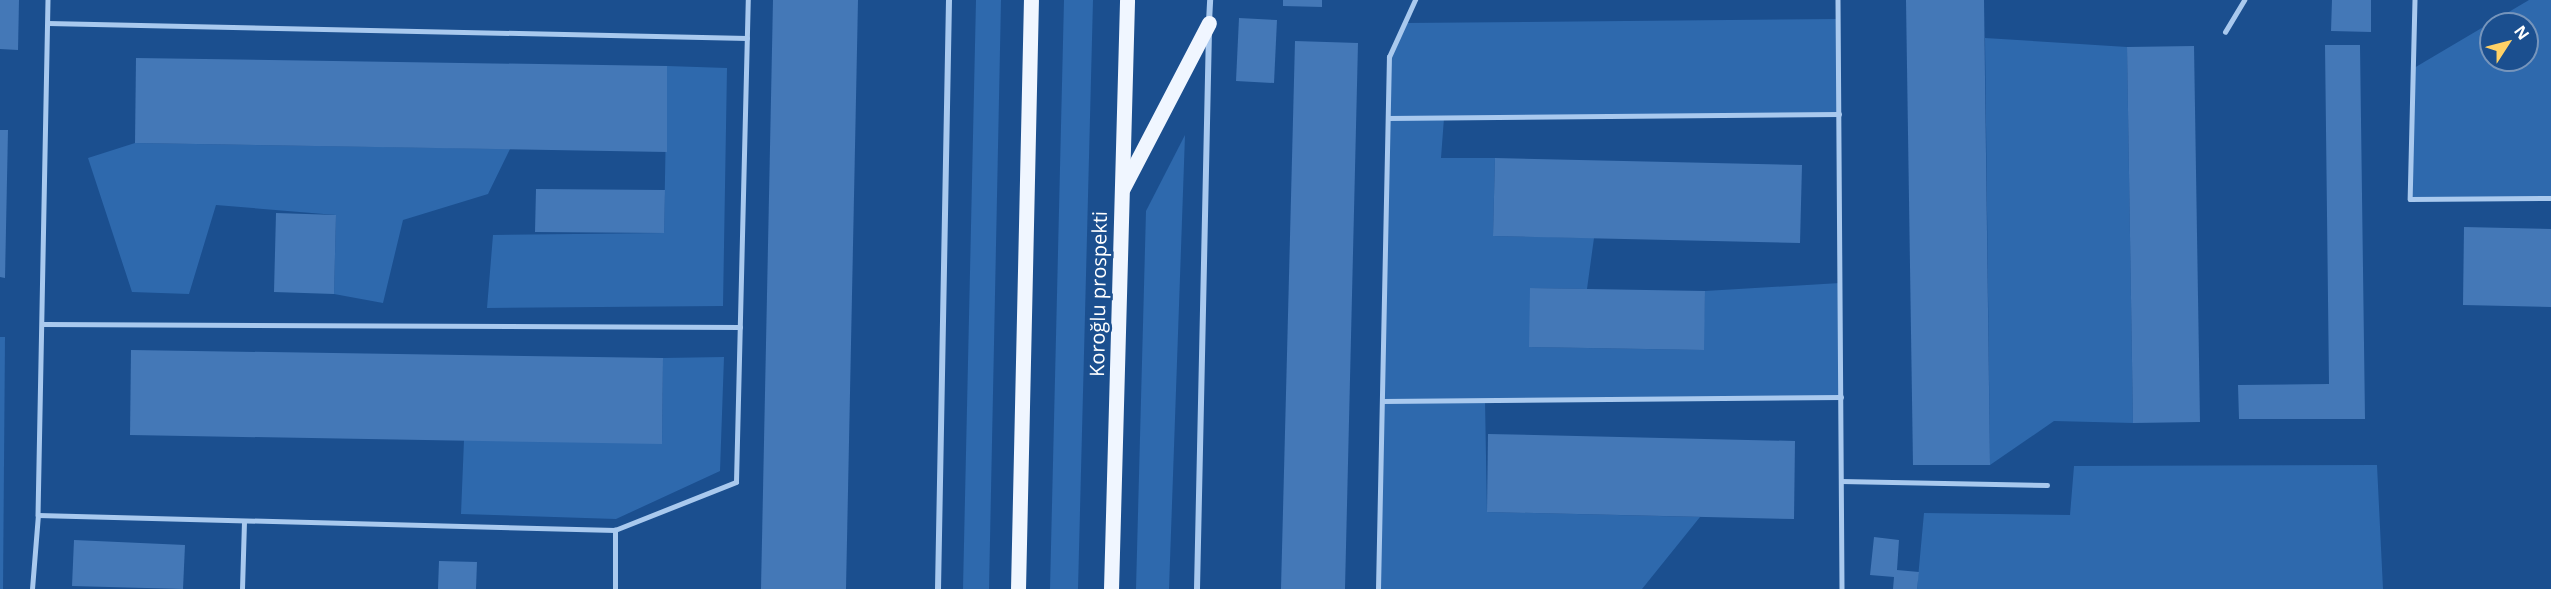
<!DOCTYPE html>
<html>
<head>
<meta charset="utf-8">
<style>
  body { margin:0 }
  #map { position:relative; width:2551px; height:589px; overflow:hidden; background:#1b4f8f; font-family:"Open Sans",sans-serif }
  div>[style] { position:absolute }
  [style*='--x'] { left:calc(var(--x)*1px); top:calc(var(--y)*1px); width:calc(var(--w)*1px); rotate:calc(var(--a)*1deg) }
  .green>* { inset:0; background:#2e69ad }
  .building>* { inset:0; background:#4478b7 }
  .service>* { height:4.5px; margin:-2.25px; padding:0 2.25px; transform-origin:2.25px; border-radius:2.25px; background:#a9c9ee }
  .minor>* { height:6px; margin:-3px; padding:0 3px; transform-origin:3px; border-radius:3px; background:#a9c9ee }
  .primary>* { height:15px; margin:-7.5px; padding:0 7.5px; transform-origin:7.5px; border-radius:7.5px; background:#f0f6ff }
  span { translate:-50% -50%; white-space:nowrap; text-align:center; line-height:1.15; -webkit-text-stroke:5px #1b4f8f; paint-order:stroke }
  .street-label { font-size:20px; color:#fff }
  .north { position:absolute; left:2479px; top:12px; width:60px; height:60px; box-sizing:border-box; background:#1b4f8f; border:2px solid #7695bc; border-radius:50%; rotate:54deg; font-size:16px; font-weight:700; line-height:24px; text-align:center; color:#fff }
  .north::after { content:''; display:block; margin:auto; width:21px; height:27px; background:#ffd166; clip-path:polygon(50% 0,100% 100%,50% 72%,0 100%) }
</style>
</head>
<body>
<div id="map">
  <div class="green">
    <i style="clip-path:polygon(976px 0,1001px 0,989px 589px,963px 589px)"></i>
    <i style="clip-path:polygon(1064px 0,1093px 0,1078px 589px,1050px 589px)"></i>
    <i style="clip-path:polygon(evenodd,2529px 0,2551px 0,2551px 198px,2410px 199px,2414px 68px,2529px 0,2491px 24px,2527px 24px,2527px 60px,2491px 60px,2491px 24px)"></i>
    <i style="clip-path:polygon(1838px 19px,1839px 114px,1444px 118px,1441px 158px,1495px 158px,1493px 236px,1594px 238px,1587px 289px,1530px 288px,1530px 347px,1703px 350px,1705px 291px,1840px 283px,1841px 397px,1485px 400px,1487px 512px,1700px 517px,1642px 589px,1378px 589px,1389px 57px,1404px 23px)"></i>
    <i style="clip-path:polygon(1985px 38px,2127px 47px,2133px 423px,2054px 421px,1990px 465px)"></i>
    <i style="clip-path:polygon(667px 66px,727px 68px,723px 306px,487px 308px,493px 235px,664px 233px)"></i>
    <i style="clip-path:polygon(1185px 135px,1169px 589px,1136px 589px,1146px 211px)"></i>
    <i style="clip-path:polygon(135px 143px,510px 149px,488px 194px,403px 220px,383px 303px,334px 294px,336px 215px,216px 205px,189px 294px,132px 292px,88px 158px)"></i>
    <i style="clip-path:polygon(0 337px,5px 337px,3px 589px,0 589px)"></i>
    <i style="clip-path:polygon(724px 357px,720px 471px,616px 519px,461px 514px,464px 440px,662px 443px,663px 358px)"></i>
    <i style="clip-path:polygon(2377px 465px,2383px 589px,1917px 589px,1924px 513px,2070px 515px,2074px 466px)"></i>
  </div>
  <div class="building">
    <i style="clip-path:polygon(0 0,19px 0,18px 50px,0 49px)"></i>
    <i style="clip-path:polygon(773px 0,858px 0,846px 589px,761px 589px)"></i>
    <i style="clip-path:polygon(1283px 0,1322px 0,1322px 7px,1283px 6px)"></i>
    <i style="clip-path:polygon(1906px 0,1984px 0,1990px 465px,1913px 465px)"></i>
    <i style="clip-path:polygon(2332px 0,2371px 0,2371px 32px,2331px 31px)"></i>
    <i style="clip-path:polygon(1239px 18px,1277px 20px,1274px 83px,1236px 81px)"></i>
    <i style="clip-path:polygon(1295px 41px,1358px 43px,1345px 589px,1281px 589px)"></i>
    <i style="clip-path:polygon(2325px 45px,2360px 45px,2365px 419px,2239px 419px,2238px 385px,2329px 384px)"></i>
    <i style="clip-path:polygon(2194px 46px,2200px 422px,2133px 423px,2127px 47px)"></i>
    <i style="clip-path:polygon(136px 58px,667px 66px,667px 152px,135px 143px)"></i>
    <i style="clip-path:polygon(0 130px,8px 130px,5px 278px,0 277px)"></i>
    <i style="clip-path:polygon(1495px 158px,1802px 165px,1800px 243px,1493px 236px)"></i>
    <i style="clip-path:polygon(536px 189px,665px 190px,664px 233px,535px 232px)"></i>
    <i style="clip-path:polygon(276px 213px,336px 215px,334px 294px,274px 292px)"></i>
    <i style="clip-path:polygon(2464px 227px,2551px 229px,2551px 307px,2463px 305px)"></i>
    <i style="clip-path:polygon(1530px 288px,1705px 291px,1704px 350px,1529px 347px)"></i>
    <i style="clip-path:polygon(131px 350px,663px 358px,662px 444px,130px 435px)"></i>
    <i style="clip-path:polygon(1488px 434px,1795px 441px,1794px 519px,1487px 512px)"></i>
    <i style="clip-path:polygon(1874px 537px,1899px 540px,1897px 570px,1919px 572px,1917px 589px,1893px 589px,1894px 577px,1870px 575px)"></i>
    <i style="clip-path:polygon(74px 540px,185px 545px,183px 589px,72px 586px)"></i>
    <i style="clip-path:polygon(439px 561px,477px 562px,476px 589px,438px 589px)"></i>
  </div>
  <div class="service">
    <i style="--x:48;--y:0;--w:515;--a:91.11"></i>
    <i style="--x:38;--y:515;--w:577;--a:1.49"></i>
    <i style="--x:615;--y:530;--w:130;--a:-21.6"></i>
    <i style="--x:736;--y:482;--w:482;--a:-88.6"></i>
    <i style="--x:1838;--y:0;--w:589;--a:89.61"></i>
    <i style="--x:2415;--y:0;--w:199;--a:91.4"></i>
    <i style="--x:2410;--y:199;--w:141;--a:-0.4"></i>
    <i style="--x:48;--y:23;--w:699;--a:1.23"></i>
    <i style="--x:2225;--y:32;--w:37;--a:-59"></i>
    <i style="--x:1388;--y:118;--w:451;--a:-0.5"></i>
    <i style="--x:44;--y:324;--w:696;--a:0.25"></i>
    <i style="--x:1382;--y:401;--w:459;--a:-0.5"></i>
    <i style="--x:1841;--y:481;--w:206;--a:1.1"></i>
    <i style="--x:32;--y:589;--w:74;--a:-85.4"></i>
    <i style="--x:242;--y:589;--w:67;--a:-88.3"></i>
    <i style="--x:615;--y:589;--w:59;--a:-90"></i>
    <i style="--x:1378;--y:589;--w:532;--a:-88.82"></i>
    <i style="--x:1389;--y:57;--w:63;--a:-65.5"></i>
  </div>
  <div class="minor">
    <i style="--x:1209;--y:22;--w:22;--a:-87"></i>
    <i style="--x:938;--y:589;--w:589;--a:-88.93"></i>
    <i style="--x:1197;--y:589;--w:557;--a:-88.77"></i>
  </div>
  <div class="primary">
    <i style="--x:1123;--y:188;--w:186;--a:-62.5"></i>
    <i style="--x:1018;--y:589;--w:589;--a:-88.74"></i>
    <i style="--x:1111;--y:589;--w:589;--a:-88.44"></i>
  </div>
  <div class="street-label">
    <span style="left:1098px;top:294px;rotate:-89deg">Koroğlu prospekti</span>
  </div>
  <div class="north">N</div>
</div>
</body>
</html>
